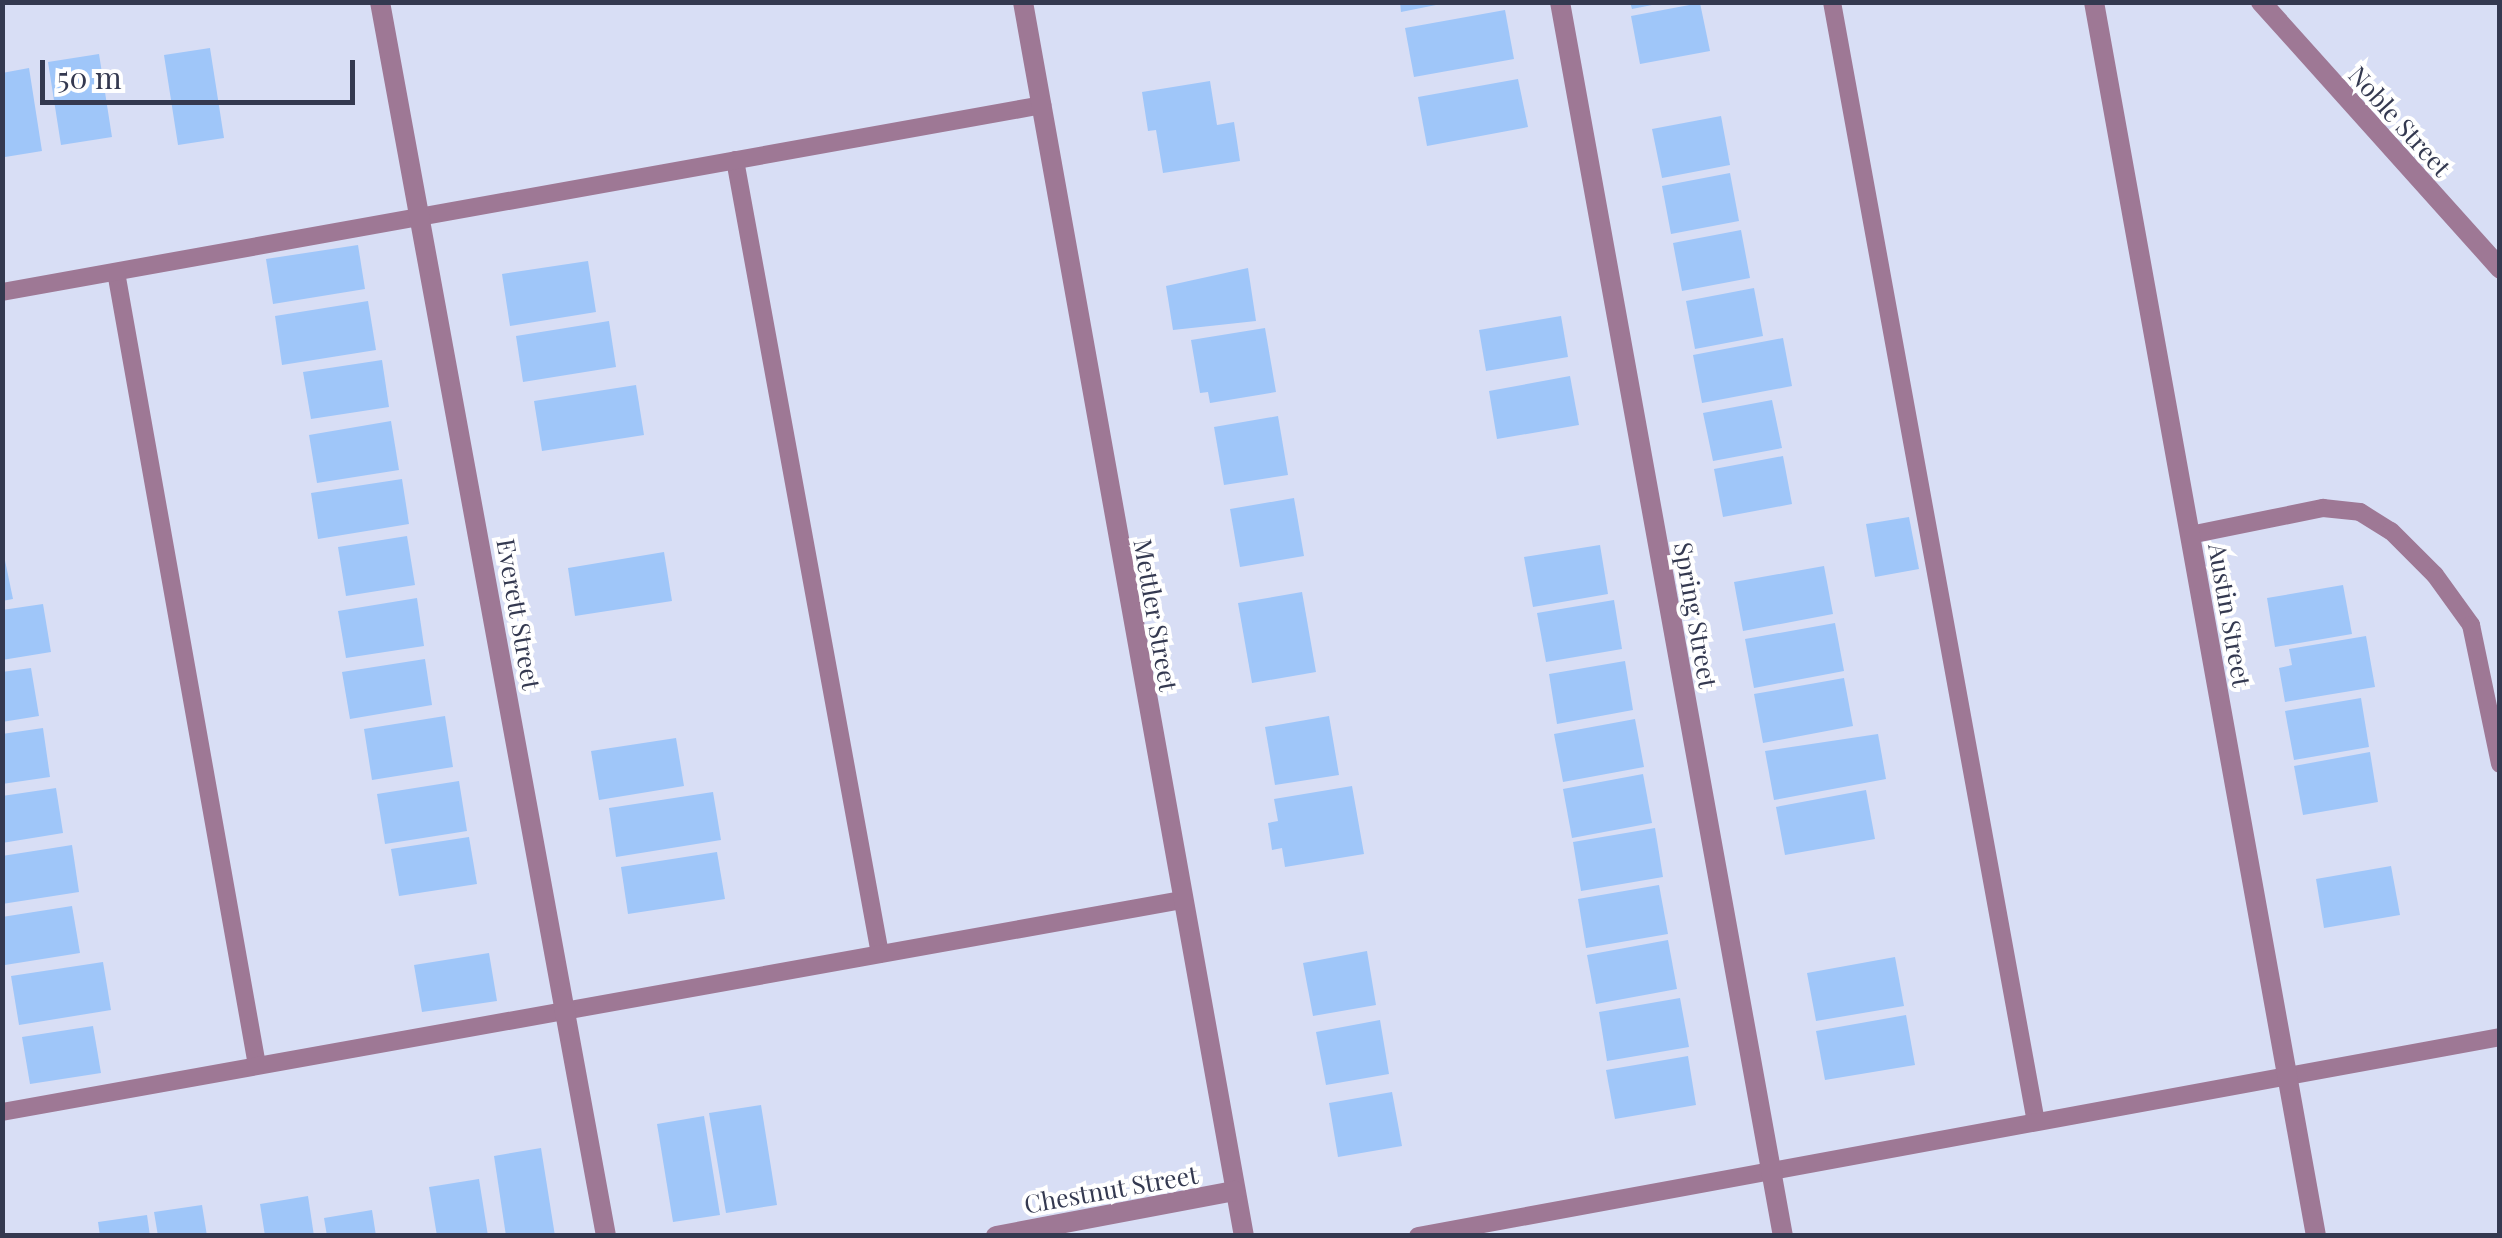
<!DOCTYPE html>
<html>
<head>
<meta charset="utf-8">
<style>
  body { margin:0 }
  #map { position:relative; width:2502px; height:1238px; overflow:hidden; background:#d8def5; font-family:"Playfair Display",serif }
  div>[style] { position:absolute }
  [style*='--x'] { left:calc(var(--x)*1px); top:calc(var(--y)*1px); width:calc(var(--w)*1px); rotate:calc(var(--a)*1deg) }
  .building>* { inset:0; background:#9fc6f9 }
  .lane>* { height:18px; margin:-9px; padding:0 9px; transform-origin:9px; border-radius:9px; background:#9e7895 }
  .street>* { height:20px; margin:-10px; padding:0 10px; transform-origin:10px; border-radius:10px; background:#9e7895 }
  span { translate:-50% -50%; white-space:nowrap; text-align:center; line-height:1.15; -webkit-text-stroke:8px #fff; paint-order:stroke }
  .street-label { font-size:25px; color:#343950 }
  .frame { position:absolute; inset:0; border:5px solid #343950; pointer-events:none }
  .scale { position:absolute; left:40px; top:60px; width:315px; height:45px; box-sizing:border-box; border:5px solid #343950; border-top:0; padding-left:12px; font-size:30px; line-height:35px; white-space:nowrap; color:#343950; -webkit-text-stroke:8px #fff; paint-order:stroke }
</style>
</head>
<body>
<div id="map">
  <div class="building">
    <i style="clip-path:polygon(1400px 2px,1441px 2px,1441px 4px,1401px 12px)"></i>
    <i style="clip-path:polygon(1630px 2px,1657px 2px,1657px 4px,1632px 9px)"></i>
    <i style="clip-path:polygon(1700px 3px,1710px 51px,1640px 64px,1631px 16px)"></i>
    <i style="clip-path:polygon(1505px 10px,1514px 59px,1414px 77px,1405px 28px)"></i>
    <i style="clip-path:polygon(210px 48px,224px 138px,178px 145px,164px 55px)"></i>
    <i style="clip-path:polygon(99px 54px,112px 137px,61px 145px,48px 62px)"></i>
    <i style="clip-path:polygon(29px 68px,42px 151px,5px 157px,2px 73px)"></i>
    <i style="clip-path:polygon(1518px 79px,1528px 127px,1427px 146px,1418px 97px)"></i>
    <i style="clip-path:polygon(1210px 81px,1217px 125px,1234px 122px,1240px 161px,1163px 173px,1156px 130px,1148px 131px,1142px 92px)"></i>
    <i style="clip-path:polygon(1721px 116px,1730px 165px,1662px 178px,1652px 129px)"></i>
    <i style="clip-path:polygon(1730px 173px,1739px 221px,1671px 234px,1662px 186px)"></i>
    <i style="clip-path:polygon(1741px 230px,1750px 278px,1682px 291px,1673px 243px)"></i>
    <i style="clip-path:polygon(358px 245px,365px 289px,273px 304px,266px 259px)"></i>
    <i style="clip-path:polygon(588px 261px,596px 312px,510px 326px,502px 274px)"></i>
    <i style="clip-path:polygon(1248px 268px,1256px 321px,1173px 330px,1166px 286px)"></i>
    <i style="clip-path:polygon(1754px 288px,1763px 336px,1695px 349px,1686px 301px)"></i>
    <i style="clip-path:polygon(368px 301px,376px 350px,282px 365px,275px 316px)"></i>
    <i style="clip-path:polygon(1561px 316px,1568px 357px,1486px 371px,1479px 330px)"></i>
    <i style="clip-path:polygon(609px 321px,616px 367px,523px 382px,516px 336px)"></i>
    <i style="clip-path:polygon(1265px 328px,1276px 392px,1210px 403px,1208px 392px,1200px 393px,1191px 340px)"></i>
    <i style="clip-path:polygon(1783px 338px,1792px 386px,1702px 403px,1693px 355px)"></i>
    <i style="clip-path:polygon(382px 360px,389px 407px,311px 419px,303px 372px)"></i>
    <i style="clip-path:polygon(1570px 376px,1579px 425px,1497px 439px,1489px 391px)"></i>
    <i style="clip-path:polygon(636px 385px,644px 435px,542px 451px,534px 401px)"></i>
    <i style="clip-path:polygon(1772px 400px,1782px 448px,1713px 461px,1703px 413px)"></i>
    <i style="clip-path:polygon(1278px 416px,1288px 475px,1224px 485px,1214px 427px)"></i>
    <i style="clip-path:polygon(391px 421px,399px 470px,317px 483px,309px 435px)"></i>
    <i style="clip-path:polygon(1783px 456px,1792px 504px,1723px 517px,1714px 469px)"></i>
    <i style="clip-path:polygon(402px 479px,409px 524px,318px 539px,311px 493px)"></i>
    <i style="clip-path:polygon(1294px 498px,1304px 556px,1240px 567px,1230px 509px)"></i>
    <i style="clip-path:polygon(1909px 517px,1919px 569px,1875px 577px,1866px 524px)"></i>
    <i style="clip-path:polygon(407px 536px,415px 585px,346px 596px,338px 547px)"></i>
    <i style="clip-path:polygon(1600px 545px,1608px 594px,1533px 607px,1524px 557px)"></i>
    <i style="clip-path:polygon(2px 546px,13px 599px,2px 601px)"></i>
    <i style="clip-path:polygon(664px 552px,672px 601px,575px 616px,568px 568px)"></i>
    <i style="clip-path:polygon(1824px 566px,1833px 614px,1743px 631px,1734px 582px)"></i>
    <i style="clip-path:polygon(2343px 585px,2352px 634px,2275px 647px,2267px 598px)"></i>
    <i style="clip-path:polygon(1302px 592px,1316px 672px,1252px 683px,1238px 603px)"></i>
    <i style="clip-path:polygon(417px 598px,424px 646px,346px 658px,338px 611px)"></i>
    <i style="clip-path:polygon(1614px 600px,1622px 649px,1546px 662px,1537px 613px)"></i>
    <i style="clip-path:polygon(43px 604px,51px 652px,2px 660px,2px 610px)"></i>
    <i style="clip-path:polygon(1835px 623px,1844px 671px,1754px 688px,1745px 639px)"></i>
    <i style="clip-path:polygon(2366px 636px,2375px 687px,2285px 702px,2279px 668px,2292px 665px,2289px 649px)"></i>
    <i style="clip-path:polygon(425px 659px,432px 705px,350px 719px,342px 672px)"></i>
    <i style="clip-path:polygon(1625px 661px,1633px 710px,1557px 724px,1549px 674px)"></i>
    <i style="clip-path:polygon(31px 668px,39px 716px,2px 722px,2px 672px)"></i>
    <i style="clip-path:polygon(1844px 678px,1853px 726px,1763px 743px,1754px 694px)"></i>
    <i style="clip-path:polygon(2361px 698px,2369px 747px,2294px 760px,2285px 711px)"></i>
    <i style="clip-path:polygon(445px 716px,453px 767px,372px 780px,364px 729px)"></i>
    <i style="clip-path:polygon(1329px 716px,1339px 775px,1275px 785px,1265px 727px)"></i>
    <i style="clip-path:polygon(1635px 719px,1644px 767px,1563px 782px,1554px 734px)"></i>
    <i style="clip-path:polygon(43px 728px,50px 777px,2px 784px,2px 734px)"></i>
    <i style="clip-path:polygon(1878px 734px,1886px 779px,1774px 800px,1765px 751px)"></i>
    <i style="clip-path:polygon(676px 738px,684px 786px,599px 800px,591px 751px)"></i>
    <i style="clip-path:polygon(2370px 752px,2378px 802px,2303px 815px,2294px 766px)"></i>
    <i style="clip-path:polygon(1643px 774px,1652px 823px,1572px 838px,1563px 789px)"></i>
    <i style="clip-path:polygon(459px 781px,467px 831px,385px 844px,377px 794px)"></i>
    <i style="clip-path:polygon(1352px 786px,1364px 854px,1285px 867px,1282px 848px,1272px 850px,1268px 823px,1278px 821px,1274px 799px)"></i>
    <i style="clip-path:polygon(56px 788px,63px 833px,2px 843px,2px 796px)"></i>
    <i style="clip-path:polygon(1866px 790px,1875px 839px,1785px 855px,1776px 807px)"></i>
    <i style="clip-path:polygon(713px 792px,721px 840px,616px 857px,609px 808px)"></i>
    <i style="clip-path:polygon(1655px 828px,1663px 877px,1581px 891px,1573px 842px)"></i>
    <i style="clip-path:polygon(469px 837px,477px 884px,399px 896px,391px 849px)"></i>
    <i style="clip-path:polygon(72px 845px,79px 892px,2px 904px,2px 856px)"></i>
    <i style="clip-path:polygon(717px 852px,725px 899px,628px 914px,621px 867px)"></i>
    <i style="clip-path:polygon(2391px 866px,2400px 915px,2324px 928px,2316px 879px)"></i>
    <i style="clip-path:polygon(1659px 885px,1668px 934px,1586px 948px,1578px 899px)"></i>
    <i style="clip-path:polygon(72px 906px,80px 953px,5px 965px,2px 917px)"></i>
    <i style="clip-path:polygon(1668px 940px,1677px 989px,1596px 1004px,1587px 955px)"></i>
    <i style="clip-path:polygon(1367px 951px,1376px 1005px,1313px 1016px,1303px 963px)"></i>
    <i style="clip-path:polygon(489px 953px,497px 1001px,422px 1012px,414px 965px)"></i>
    <i style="clip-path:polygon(1895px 957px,1904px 1006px,1816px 1021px,1807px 973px)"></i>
    <i style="clip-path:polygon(103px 962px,111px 1010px,19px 1025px,11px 976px)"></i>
    <i style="clip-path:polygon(1680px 998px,1689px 1047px,1607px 1061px,1599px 1012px)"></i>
    <i style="clip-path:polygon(1906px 1015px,1915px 1065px,1825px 1080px,1816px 1031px)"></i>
    <i style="clip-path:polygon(1380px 1020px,1389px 1074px,1326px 1085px,1316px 1032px)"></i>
    <i style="clip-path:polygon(93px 1026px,101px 1073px,30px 1084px,22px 1037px)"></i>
    <i style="clip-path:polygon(1688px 1056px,1696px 1105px,1615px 1119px,1606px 1070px)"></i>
    <i style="clip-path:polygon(1392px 1092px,1402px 1146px,1338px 1157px,1329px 1103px)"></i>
    <i style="clip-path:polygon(761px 1105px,777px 1205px,726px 1213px,709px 1113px)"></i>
    <i style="clip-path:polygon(704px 1116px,720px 1215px,673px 1222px,657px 1124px)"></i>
    <i style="clip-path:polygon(541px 1148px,555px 1236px,506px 1236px,494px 1156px)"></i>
    <i style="clip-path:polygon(479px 1179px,488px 1236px,437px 1236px,429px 1187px)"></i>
    <i style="clip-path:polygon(308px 1196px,314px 1236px,265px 1236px,260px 1204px)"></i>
    <i style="clip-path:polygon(202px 1205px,207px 1236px,158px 1236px,154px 1212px)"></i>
    <i style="clip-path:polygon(372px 1210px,376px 1236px,327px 1236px,324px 1218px)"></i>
    <i style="clip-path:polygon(147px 1215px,150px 1236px,100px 1236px,98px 1222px)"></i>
  </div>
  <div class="lane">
    <i style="--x:1832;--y:2;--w:1138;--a:79.68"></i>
    <i style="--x:735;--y:160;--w:807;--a:79.65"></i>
    <i style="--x:116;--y:272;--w:805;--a:79.92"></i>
    <i style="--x:2;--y:292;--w:1057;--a:-10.19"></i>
    <i style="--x:2190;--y:535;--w:136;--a:-11.5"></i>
    <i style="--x:2323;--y:508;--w:37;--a:6"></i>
    <i style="--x:2360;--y:512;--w:36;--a:32"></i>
    <i style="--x:2391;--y:531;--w:62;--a:45"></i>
    <i style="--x:2435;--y:575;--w:62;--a:54.2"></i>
    <i style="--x:2471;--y:625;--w:142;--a:78.2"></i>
    <i style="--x:2;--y:1112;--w:1198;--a:-10.19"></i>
    <i style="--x:1418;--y:1236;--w:1100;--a:-10.42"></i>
  </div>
  <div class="street">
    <i style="--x:380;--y:2;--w:1255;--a:79.62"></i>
    <i style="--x:1023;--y:2;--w:1254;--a:79.85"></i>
    <i style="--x:1560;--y:2;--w:1254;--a:79.76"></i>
    <i style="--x:2094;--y:2;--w:1254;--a:79.8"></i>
    <i style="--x:2261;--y:2;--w:358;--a:48.1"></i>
    <i style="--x:996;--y:1236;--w:243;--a:-10.7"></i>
  </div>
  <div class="street-label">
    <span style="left:2400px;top:121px;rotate:48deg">Noble Street</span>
    <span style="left:519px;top:614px;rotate:80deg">Everett Street</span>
    <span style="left:1156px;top:615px;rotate:80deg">Mettler Street</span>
    <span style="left:1696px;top:615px;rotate:80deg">Spring Street</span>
    <span style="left:2230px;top:615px;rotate:80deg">Austin Street</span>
    <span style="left:1111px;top:1189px;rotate:-10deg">Chestnut Street</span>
  </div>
  <div class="frame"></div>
  <div class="scale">50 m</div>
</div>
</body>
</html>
